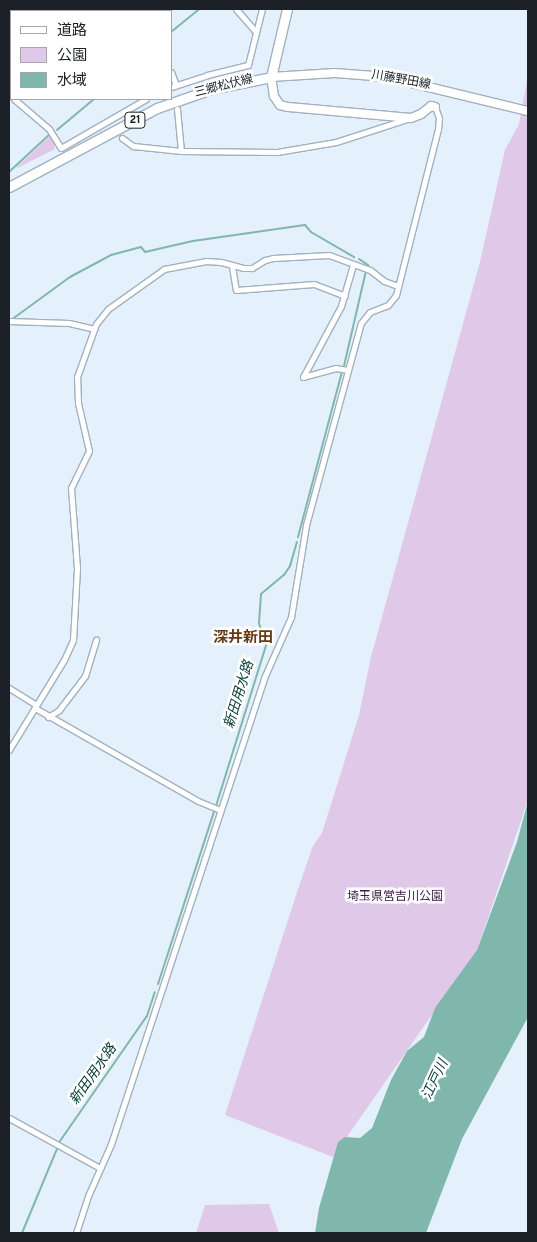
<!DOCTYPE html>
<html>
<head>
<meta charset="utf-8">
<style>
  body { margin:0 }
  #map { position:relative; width:537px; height:1242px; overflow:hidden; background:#e4f0fc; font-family:Overpass,"Noto Sans JP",sans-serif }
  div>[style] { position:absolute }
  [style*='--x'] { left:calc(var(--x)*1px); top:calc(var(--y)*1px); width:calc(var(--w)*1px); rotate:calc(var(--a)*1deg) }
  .green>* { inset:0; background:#e0c8e9 }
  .water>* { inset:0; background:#80b7ac }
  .stream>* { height:2px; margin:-1px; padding:0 1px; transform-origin:1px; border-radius:1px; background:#80b7ac }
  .roads { filter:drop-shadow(1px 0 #a2b0bf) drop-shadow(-1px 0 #a2b0bf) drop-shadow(0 1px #a2b0bf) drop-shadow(0 -1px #a2b0bf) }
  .street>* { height:5px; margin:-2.5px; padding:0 2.5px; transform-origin:2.5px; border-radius:2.5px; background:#fff }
  .secondary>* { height:8px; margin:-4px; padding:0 4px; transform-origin:4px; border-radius:4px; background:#fff }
  .primary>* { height:9px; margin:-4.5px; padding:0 4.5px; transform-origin:4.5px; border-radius:4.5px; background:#fff }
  span { translate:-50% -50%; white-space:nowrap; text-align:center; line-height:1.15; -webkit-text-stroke:5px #fff; paint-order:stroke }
  .shield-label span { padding:1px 4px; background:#fff; border:1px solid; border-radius:4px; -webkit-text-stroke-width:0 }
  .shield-label { font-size:11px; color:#1b2126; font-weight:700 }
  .street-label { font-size:12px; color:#1b2126 }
  .park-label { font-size:12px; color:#3d1a49 }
  .water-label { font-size:14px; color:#073c35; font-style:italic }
  .quarter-label { font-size:15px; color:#663a14; font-weight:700 }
  .frame { position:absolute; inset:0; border:10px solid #1b2126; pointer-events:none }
  .legend { position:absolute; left:10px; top:10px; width:162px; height:90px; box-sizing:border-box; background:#fff; border:1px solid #a4a6a8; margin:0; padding:6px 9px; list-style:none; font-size:15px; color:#1b2126 }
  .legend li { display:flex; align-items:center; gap:10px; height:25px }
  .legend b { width:25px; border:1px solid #a4a6a8 }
</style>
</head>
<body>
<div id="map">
  <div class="green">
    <i style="clip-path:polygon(528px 75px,528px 800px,477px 950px,333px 1157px,225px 1115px,299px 886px,313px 846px,322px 833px,359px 715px,371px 657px,480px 262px,505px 150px,519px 124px)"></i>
    <i style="clip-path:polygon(50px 136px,56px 145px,54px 147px,55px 149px,15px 169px)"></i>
    <i style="clip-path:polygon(269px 1204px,279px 1233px,196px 1233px,205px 1205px)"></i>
  </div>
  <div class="water">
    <i style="clip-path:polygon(528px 801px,528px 1017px,462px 1139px,426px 1233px,315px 1233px,319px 1208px,338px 1142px,345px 1137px,360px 1138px,372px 1128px,391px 1080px,407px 1051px,424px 1037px,435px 1008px,477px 950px,517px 842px)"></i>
  </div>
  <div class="stream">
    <i style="--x:171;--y:32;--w:36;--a:-39"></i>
    <i style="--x:57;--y:130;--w:48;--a:-40"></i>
    <i style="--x:9;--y:172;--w:54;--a:-42.8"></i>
    <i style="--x:359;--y:259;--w:11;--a:34"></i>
    <i style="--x:11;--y:320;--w:73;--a:-36.1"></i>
    <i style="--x:70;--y:277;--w:47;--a:-28.2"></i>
    <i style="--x:111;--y:255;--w:31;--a:-15"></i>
    <i style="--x:141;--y:247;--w:6;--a:51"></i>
    <i style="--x:145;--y:252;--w:49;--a:-12.9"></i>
    <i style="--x:193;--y:241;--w:113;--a:-8.1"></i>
    <i style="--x:305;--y:225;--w:9;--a:49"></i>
    <i style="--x:311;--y:232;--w:50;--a:30.2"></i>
    <i style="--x:344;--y:366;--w:98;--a:-77"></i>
    <i style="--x:298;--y:537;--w:171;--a:-75.1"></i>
    <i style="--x:216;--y:806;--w:169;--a:-72.7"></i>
    <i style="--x:266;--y:645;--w:23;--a:-108"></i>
    <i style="--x:259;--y:623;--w:29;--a:-86"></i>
    <i style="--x:261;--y:594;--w:30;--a:-40"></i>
    <i style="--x:284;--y:575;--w:11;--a:-56"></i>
    <i style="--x:290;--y:566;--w:25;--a:-74"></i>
    <i style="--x:158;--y:984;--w:181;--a:-72"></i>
    <i style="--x:60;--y:1141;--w:152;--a:-55.2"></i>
    <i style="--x:147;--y:1016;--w:25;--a:-72"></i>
    <i style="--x:22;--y:1233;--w:91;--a:-67.4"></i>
  </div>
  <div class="roads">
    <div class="street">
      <i style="--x:118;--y:9;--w:3;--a:45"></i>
      <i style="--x:236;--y:9;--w:30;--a:49"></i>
      <i style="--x:171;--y:72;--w:14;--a:69"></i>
      <i style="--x:171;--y:87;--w:38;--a:-18"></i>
      <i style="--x:207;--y:75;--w:42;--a:-13.7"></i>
      <i style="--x:248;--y:65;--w:58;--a:-76"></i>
      <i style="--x:9;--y:94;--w:3;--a:45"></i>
      <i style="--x:14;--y:99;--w:46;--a:40.6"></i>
      <i style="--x:49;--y:129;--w:22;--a:58"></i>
      <i style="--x:61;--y:148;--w:98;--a:-30"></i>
      <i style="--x:177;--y:109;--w:42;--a:84.6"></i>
      <i style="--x:122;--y:138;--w:14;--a:36"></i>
      <i style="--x:133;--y:146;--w:10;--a:6"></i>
      <i style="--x:143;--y:147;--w:38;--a:6"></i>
      <i style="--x:181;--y:151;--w:96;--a:0.6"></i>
      <i style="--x:277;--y:152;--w:60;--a:-9.6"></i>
      <i style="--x:336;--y:142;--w:75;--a:-17.9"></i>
      <i style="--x:232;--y:266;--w:24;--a:81"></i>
      <i style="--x:236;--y:290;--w:78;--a:-4.4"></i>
      <i style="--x:314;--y:284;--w:33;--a:21"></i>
      <i style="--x:9;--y:321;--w:60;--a:1.9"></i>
      <i style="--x:69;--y:323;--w:26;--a:13"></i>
      <i style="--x:348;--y:370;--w:12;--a:-171"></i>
      <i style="--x:336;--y:368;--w:34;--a:165"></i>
      <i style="--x:303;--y:377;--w:81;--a:-61.8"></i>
      <i style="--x:341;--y:306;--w:43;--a:-73.7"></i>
      <i style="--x:9;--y:688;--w:32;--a:32"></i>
      <i style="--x:35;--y:708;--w:188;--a:29.7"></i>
      <i style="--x:198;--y:801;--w:24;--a:22"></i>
      <i style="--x:48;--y:717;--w:13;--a:-32"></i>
      <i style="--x:59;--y:710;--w:43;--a:-52.6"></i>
      <i style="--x:85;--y:676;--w:38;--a:-73"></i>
      <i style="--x:9;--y:750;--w:105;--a:-58.6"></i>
      <i style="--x:64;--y:660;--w:22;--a:-66"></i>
      <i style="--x:73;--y:640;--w:72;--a:-86.8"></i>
      <i style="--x:77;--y:568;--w:80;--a:-94.3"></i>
      <i style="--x:71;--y:488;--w:41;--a:-64.1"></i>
      <i style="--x:89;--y:451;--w:49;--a:-102.9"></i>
      <i style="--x:78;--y:403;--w:26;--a:-92"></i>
      <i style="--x:77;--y:377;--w:56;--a:-70.3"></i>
      <i style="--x:96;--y:324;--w:19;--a:-51"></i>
      <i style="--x:108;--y:309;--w:69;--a:-35.5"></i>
      <i style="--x:164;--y:269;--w:43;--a:-10.8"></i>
      <i style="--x:206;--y:261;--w:15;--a:4"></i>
      <i style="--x:221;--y:262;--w:23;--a:15"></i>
      <i style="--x:243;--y:268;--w:9;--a:0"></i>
      <i style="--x:252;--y:268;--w:15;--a:-32"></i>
      <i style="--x:265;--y:260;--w:8;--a:-14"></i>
      <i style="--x:273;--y:258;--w:56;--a:-3.1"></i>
      <i style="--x:329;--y:255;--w:44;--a:20.1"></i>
      <i style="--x:370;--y:270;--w:18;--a:38"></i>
      <i style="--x:384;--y:281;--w:15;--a:20"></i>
      <i style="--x:9;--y:1118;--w:104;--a:28.8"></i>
      <i style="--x:76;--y:1233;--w:39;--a:-72"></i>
      <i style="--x:88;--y:1196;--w:57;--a:-66.1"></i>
      <i style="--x:111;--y:1144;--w:490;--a:-71.8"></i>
      <i style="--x:264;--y:678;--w:67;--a:-66.1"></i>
      <i style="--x:291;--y:617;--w:93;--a:-80.7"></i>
      <i style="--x:306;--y:525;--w:209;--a:-74.8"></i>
      <i style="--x:361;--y:323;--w:14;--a:-51"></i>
      <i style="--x:370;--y:312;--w:19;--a:-21"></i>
      <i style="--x:388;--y:305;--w:13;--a:-51"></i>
      <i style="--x:396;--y:295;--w:171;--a:-75.8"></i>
      <i style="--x:438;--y:129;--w:11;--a:-85"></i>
      <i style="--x:439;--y:118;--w:12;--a:-110"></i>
    </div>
    <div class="secondary">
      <i style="--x:435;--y:107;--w:4;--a:-166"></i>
      <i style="--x:431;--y:106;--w:13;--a:141"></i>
      <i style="--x:421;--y:114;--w:11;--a:158"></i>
      <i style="--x:411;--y:118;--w:123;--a:-174.9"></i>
      <i style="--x:288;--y:107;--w:8;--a:-166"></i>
      <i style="--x:280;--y:105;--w:11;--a:-124"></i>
      <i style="--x:274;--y:96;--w:19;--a:-99"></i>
      <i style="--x:271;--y:77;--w:64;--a:-3.6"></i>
      <i style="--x:335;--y:73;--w:52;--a:4.4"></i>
      <i style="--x:387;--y:77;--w:145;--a:13.6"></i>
    </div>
    <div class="primary">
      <i style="--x:9;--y:187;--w:168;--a:-28.1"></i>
      <i style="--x:157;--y:108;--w:58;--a:-19.1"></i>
      <i style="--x:212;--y:89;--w:60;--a:-11.5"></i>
      <i style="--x:271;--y:77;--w:70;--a:-76.8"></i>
    </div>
  </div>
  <div class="shield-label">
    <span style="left:135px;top:120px">21</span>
  </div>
  <div class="street-label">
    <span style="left:401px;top:81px;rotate:10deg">川藤野田線</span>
    <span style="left:224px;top:87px;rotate:-14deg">三郷松伏線</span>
  </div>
  <div class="park-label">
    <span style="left:395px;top:898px">埼玉県営吉川公園</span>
  </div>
  <div class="water-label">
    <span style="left:240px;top:695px;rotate:-73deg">新田用水路</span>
    <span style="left:94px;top:1075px;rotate:-55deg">新田用水路</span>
    <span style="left:436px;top:1080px;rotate:-65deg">江戸川</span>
  </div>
  <div class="quarter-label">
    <span style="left:243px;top:639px">深井新田</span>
  </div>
  <div class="frame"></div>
  <ul class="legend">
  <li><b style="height:6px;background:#fff"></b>道路</li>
  <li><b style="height:14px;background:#e0c8e9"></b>公園</li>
  <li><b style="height:14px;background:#80b7ac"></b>水域</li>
  </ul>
</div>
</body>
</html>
